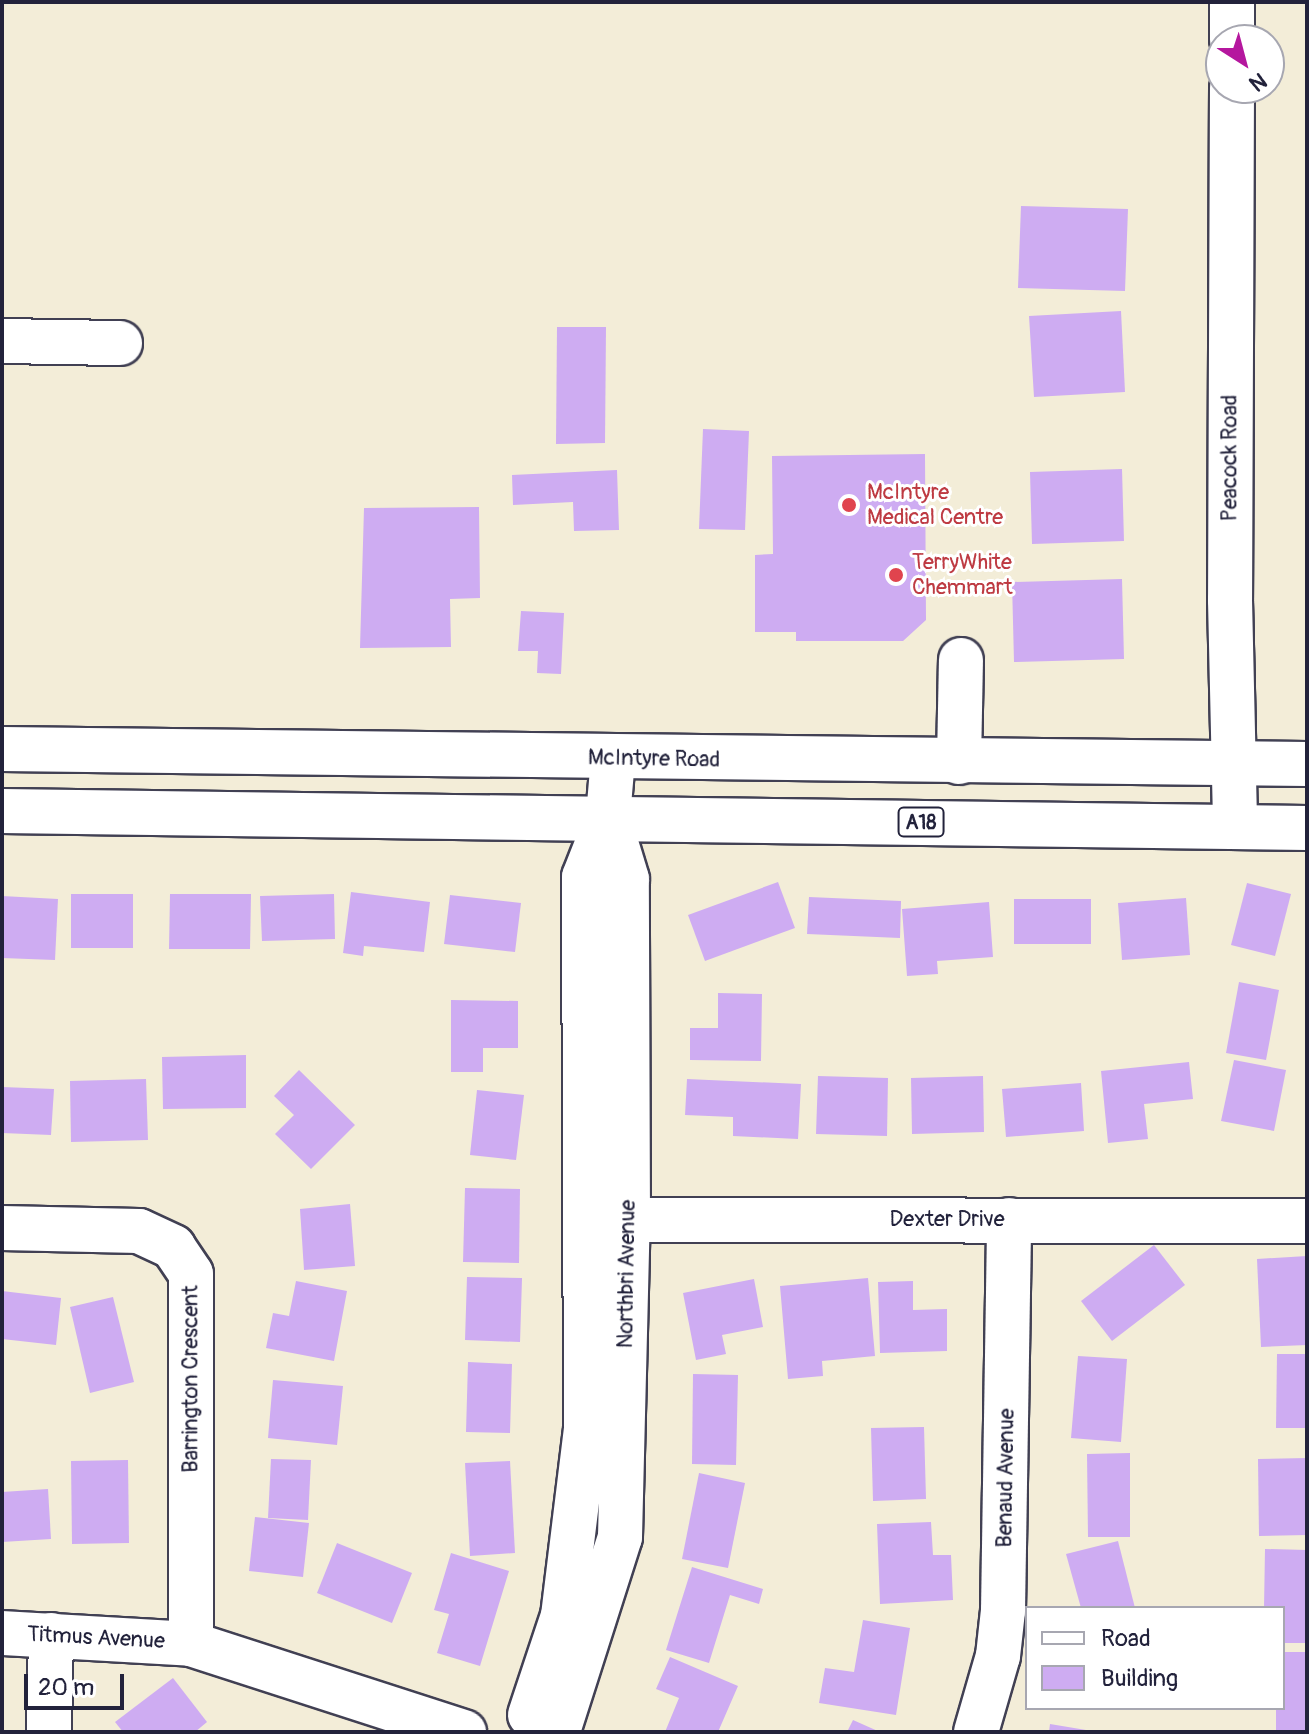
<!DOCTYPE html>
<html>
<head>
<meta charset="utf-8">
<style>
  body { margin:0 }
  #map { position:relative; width:1309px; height:1734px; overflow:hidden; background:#f3edd8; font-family:Pangolin,sans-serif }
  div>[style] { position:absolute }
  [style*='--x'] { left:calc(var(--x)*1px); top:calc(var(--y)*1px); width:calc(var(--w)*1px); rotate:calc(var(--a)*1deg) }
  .building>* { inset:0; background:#ceacf2 }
  .roads { filter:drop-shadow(2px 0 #414053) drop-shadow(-2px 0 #414053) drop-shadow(0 2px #414053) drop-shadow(0 -2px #414053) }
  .minor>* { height:44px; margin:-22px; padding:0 22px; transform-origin:22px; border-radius:22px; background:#fff }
  .major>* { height:44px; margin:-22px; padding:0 22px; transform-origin:22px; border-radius:22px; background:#fff }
  .dots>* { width:22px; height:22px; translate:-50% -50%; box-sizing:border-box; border:4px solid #fff; border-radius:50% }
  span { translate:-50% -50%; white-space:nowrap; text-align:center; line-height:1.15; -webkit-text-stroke:6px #fff; paint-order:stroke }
  .shield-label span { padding:2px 6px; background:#fff; border:2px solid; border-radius:6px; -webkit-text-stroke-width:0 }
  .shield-label { font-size:20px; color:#22223b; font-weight:700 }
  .street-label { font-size:22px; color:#22223b }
  .health-label { font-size:22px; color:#be3a42 }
  .left { translate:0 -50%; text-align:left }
  .frame { position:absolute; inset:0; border:4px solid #22223b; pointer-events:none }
  .legend { position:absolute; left:1025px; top:1606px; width:260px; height:104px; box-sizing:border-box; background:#fff; border:2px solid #a7a7b1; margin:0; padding:10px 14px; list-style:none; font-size:24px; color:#22223b }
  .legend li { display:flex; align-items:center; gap:16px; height:40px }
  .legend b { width:40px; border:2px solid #a7a7b1 }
  .north { position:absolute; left:1205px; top:24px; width:80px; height:80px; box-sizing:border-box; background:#fff; border:2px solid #a7a7b1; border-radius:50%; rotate:144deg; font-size:22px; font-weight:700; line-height:32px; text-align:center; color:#22223b }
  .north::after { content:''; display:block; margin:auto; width:28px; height:36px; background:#b5179e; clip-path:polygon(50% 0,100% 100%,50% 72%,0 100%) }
  .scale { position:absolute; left:24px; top:1674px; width:100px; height:36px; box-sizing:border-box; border:4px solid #22223b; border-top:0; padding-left:10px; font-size:24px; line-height:28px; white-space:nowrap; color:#22223b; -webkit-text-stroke:6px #fff; paint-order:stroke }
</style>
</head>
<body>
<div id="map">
  <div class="building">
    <i style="clip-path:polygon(1021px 206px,1128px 209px,1125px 291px,1018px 288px)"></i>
    <i style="clip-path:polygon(1121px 311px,1125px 392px,1034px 397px,1029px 316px)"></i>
    <i style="clip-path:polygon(557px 327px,606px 327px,605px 443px,556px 444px)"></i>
    <i style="clip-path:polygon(703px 429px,749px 431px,745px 530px,699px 529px)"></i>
    <i style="clip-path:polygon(925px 454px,926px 620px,903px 641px,796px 641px,796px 632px,755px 632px,755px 555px,773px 554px,772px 456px)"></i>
    <i style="clip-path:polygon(1122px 469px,1124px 541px,1032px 544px,1030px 472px)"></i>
    <i style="clip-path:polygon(617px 470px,619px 530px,574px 531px,573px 502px,513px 505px,512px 475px)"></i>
    <i style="clip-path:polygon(479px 507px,480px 598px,450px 599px,451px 647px,360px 648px,364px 508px)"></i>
    <i style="clip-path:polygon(1122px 579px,1124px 659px,1014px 662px,1012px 582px)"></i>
    <i style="clip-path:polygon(521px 611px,564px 613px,561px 674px,537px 673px,538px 651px,518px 651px)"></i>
    <i style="clip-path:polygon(778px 882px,795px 928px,705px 961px,688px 915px)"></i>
    <i style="clip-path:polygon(1247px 883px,1291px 894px,1275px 956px,1231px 945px)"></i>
    <i style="clip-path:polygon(351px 892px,430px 902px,424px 952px,364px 946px,363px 956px,343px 953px)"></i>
    <i style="clip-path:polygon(71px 894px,133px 894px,133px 948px,71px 948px)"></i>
    <i style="clip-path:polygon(170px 894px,251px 894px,250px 949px,169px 949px)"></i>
    <i style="clip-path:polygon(334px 894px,335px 939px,262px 941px,260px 896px)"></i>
    <i style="clip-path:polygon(450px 895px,521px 903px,515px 952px,444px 944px)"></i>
    <i style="clip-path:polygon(2px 896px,58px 899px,55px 960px,2px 958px)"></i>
    <i style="clip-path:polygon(809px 897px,901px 901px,900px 938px,807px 934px)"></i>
    <i style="clip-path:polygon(1186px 898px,1190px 955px,1122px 960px,1118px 903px)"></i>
    <i style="clip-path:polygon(1014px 899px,1091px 899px,1091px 944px,1014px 944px)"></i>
    <i style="clip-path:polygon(989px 902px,993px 957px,937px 961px,938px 974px,907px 976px,902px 909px)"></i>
    <i style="clip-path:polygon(1239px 982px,1279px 990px,1266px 1060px,1226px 1053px)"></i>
    <i style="clip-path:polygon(718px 993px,762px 994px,761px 1061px,690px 1060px,690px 1028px,718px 1028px)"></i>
    <i style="clip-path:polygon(451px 1000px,518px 1001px,518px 1048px,483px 1048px,483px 1072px,451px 1072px)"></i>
    <i style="clip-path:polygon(246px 1055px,246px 1108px,163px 1109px,162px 1057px)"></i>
    <i style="clip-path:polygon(1234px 1060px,1286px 1070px,1274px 1131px,1221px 1121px)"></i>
    <i style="clip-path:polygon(1189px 1062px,1193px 1099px,1144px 1104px,1148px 1139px,1108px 1143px,1101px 1071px)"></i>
    <i style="clip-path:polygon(299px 1070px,355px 1125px,311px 1169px,275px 1134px,294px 1115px,274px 1096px)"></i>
    <i style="clip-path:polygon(818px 1076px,888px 1078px,887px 1136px,816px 1134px)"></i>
    <i style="clip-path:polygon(983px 1076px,984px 1132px,912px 1134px,911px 1078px)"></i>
    <i style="clip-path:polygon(146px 1079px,148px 1140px,71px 1142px,70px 1081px)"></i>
    <i style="clip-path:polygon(687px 1079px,801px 1084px,798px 1139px,733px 1136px,733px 1117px,685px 1115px)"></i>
    <i style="clip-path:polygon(1081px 1083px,1084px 1131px,1006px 1137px,1002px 1089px)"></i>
    <i style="clip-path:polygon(2px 1087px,54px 1089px,51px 1135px,2px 1133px)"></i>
    <i style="clip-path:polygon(477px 1090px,524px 1095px,516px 1160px,470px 1155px)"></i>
    <i style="clip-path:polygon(465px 1188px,520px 1189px,519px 1263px,463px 1262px)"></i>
    <i style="clip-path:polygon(350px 1204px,355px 1266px,304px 1270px,300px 1209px)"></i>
    <i style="clip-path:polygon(1154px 1245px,1185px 1285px,1112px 1341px,1081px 1301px)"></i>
    <i style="clip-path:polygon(1307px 1256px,1307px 1345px,1261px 1347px,1257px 1259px)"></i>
    <i style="clip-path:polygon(467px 1277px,522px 1278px,520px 1342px,465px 1340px)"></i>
    <i style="clip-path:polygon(868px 1278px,875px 1356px,822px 1361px,823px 1376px,788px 1379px,780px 1286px)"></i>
    <i style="clip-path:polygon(754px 1279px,763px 1327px,722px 1335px,726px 1354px,696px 1360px,683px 1293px)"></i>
    <i style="clip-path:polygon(296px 1281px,347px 1291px,334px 1361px,266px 1348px,273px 1313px,289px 1316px)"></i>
    <i style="clip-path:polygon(913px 1281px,913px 1310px,947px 1309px,947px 1351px,880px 1353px,878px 1282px)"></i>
    <i style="clip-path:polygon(2px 1291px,61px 1298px,56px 1345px,2px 1339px)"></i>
    <i style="clip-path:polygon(113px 1297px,134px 1382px,90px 1393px,70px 1307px)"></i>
    <i style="clip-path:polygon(1277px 1354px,1307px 1354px,1307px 1428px,1276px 1428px)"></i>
    <i style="clip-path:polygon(1078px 1356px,1127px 1359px,1121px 1442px,1071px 1438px)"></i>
    <i style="clip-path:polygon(468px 1362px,512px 1364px,510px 1433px,466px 1432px)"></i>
    <i style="clip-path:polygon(693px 1374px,738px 1375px,736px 1465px,692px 1464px)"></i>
    <i style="clip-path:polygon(273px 1380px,343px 1386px,337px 1445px,268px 1438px)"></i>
    <i style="clip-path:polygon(924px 1427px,926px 1499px,873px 1501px,871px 1428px)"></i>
    <i style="clip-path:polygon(1130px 1453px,1130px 1537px,1088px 1537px,1087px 1454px)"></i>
    <i style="clip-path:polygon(1307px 1458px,1307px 1535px,1259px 1536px,1258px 1459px)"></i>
    <i style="clip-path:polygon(271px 1459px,311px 1460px,308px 1520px,268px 1518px)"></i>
    <i style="clip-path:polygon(128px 1460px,129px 1543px,72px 1544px,71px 1461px)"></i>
    <i style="clip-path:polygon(510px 1461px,515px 1553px,470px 1556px,465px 1463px)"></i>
    <i style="clip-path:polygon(699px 1473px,745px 1483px,728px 1568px,682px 1559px)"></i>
    <i style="clip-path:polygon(48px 1489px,51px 1539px,2px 1542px,2px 1492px)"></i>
    <i style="clip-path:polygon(255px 1517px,309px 1523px,303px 1577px,249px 1571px)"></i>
    <i style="clip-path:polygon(931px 1522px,933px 1555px,951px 1555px,953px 1600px,880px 1604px,877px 1524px)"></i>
    <i style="clip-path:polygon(1118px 1541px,1135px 1608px,1081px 1608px,1066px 1554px)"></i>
    <i style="clip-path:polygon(337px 1543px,412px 1573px,392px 1623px,317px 1593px)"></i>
    <i style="clip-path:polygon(1265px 1549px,1307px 1550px,1307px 1643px,1283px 1643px,1283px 1608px,1264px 1608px)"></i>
    <i style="clip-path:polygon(451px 1553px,509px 1571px,480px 1666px,437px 1653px,449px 1614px,434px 1610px)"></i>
    <i style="clip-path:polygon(692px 1567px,763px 1589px,759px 1604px,730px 1595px,709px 1663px,666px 1650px)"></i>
    <i style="clip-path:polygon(863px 1620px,910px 1628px,896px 1715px,819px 1703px,825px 1668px,854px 1672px)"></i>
    <i style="clip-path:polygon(1283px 1652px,1307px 1652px,1307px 1732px,1276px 1732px,1276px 1708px,1283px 1708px)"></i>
    <i style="clip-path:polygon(670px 1657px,738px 1686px,718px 1732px,665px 1732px,679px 1698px,656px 1689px)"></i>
    <i style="clip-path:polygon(173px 1678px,207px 1722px,195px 1732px,123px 1732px,115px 1722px)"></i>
    <i style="clip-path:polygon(853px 1720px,880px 1732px,847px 1732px)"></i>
    <i style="clip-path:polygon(1050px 1724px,1086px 1730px,1086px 1732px,1049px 1732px)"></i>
  </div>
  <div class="roads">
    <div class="minor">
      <i style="--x:1232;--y:40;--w:38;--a:-90"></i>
      <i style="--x:1232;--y:88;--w:512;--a:90.22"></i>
      <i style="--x:1230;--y:600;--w:227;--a:88.7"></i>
      <i style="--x:2;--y:341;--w:118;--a:1"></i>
      <i style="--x:959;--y:762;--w:102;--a:-88.9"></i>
      <i style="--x:601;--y:1220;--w:706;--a:0.08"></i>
      <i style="--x:2;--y:1228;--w:137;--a:1.3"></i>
      <i style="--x:139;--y:1231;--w:38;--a:25"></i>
      <i style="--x:173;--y:1247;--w:32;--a:56"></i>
      <i style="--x:191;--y:1274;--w:370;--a:90"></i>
      <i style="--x:2;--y:1633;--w:189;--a:3.3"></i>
      <i style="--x:191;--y:1644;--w:287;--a:17.9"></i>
      <i style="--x:530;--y:1715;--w:104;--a:-71.6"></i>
      <i style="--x:563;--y:1616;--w:187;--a:-83"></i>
      <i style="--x:586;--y:1430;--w:553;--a:-90.21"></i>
      <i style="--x:584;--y:877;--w:66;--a:-68.5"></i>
      <i style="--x:608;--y:816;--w:57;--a:-85"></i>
      <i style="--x:560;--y:1725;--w:197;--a:-72.3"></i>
      <i style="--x:620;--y:1537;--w:318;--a:-88.6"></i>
      <i style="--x:628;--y:1219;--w:340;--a:-90.2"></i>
      <i style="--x:627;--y:879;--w:66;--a:-106.8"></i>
      <i style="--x:49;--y:1732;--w:97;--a:-88.8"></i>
      <i style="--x:976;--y:1732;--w:79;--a:-73.9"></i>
      <i style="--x:998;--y:1656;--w:45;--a:-83.7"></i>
      <i style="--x:1003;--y:1611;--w:391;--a:-89.1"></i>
    </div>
    <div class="major">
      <i style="--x:2;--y:749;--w:1305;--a:0.66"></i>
      <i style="--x:2;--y:811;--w:1305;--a:0.75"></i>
    </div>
  </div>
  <div class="dots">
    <i style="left:849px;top:505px;background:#e0444e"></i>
    <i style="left:896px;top:575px;background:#e0444e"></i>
  </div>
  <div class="shield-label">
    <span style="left:921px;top:822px">A18</span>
  </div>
  <div class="street-label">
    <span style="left:1230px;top:458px;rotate:-90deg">Peacock Road</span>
    <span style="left:654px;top:759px;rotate:1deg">McIntyre Road</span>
    <span style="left:947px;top:1220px">Dexter Drive</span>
    <span style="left:627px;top:1274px;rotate:-89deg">Northbri Avenue</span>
    <span style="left:191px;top:1379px;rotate:-90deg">Barrington Crescent</span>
    <span style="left:1006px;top:1478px;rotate:-89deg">Benaud Avenue</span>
    <span style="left:96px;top:1638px;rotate:3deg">Titmus Avenue</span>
  </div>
  <div class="health-label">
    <span class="left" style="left:867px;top:505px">McIntyre<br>Medical Centre</span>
    <span class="left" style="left:912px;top:575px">TerryWhite<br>Chemmart</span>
  </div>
  <div class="frame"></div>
  <ul class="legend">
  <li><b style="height:10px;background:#fff"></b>Road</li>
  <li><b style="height:22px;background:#ceacf2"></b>Building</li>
  </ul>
  <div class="north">N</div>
  <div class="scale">20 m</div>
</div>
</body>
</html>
